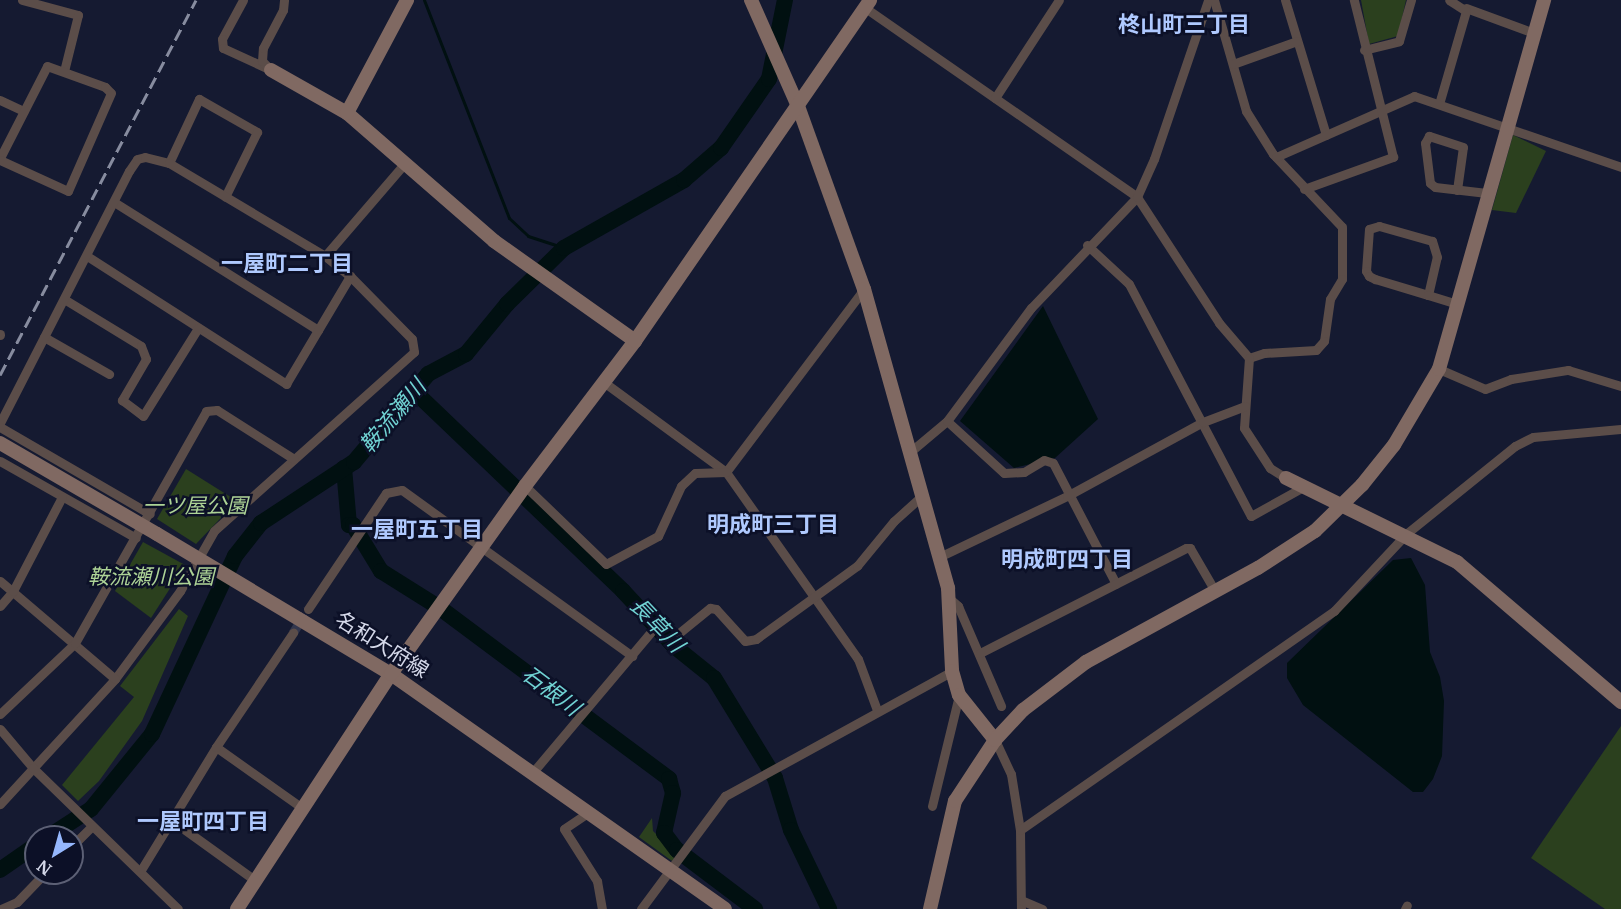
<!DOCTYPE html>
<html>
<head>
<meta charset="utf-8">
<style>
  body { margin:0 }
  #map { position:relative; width:1621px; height:909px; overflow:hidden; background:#151a31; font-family:Merriweather,"Noto Sans JP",serif }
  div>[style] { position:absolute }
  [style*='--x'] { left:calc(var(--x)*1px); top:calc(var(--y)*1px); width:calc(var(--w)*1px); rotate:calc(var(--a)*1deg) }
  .green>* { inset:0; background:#2b401e }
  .water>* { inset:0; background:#011011 }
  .stream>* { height:3px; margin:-1.5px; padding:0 1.5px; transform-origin:1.5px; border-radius:1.5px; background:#011011 }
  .river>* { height:16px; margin:-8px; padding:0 8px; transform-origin:8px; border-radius:8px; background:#011011 }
  .street-tunnel>* { height:9px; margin-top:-4.5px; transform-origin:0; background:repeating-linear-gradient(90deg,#32364d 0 9px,transparent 0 13.5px) }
  .street>* { height:9px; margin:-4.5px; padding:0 4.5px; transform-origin:4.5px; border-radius:4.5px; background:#5b4d49 }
  .secondary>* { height:14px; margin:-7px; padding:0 7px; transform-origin:7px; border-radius:7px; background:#806962 }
  .rail>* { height:3px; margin-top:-1.5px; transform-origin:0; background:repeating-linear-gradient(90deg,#878c9f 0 12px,transparent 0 18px) }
  .secondary-bridge>* { height:14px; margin:-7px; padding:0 7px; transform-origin:7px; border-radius:7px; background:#806962 }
  span { translate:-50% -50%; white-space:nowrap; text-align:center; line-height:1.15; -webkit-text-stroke:5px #0c1027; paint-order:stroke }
  .park-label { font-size:21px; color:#add396; font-style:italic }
  .street-label { font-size:21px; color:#d4d8e9 }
  .neighbourhood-label { font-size:22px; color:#afc9fe; font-weight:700 }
  .water-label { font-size:22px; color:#71d3d3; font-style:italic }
  .north { position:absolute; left:24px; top:825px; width:60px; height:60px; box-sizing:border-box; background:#0c1027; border:2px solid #5c6075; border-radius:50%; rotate:217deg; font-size:16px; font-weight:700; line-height:24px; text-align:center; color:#d4d8e9 }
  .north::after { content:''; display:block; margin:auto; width:21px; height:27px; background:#95b7fd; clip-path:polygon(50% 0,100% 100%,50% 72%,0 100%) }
</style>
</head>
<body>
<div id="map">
  <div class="green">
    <i style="clip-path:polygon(1361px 0,1406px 0,1398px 36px,1369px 44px)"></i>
    <i style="clip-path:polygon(1513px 135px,1546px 151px,1516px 213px,1492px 210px)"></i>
    <i style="clip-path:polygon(186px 469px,237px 501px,196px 544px,157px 519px)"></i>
    <i style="clip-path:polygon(143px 542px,185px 565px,151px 618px,115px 591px)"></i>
    <i style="clip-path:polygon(179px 609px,188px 616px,142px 721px,99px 781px,78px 801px,62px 785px,134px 697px,120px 686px)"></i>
    <i style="clip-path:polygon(1621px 726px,1621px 909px,1605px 909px,1531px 858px)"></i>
    <i style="clip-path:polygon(652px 818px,653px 831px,677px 855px,672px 861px,639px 837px)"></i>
  </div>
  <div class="water">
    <i style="clip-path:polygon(1043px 306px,1098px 419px,1055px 458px,1014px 468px,960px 421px)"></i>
    <i style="clip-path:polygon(1411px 558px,1425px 585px,1430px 652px,1440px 677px,1444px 701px,1442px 756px,1433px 779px,1423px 792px,1413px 792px,1303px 705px,1287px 678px,1287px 663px,1393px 560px)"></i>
  </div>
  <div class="stream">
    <i style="--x:424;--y:0;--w:234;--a:68.7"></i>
    <i style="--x:509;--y:218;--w:26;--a:43"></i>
    <i style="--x:528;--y:236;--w:38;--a:18"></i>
  </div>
  <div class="river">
    <i style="--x:414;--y:391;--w:289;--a:43.7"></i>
    <i style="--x:623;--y:591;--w:75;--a:47.2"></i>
    <i style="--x:674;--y:646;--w:51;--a:38.7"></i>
    <i style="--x:714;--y:678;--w:117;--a:58.6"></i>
    <i style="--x:775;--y:778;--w:54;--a:72.9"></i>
    <i style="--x:791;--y:830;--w:88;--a:64.3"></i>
    <i style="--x:344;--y:468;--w:57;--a:85"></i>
    <i style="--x:349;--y:525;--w:4;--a:0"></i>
    <i style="--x:353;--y:525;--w:54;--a:58.7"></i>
    <i style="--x:381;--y:571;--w:70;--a:32.1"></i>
    <i style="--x:440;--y:608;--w:286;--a:36.7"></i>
    <i style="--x:669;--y:779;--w:15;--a:74"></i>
    <i style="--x:673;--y:793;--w:41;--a:102.7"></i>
    <i style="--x:664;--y:833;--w:21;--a:53"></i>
    <i style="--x:677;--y:850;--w:98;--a:37.1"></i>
    <i style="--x:48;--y:837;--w:51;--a:-33.1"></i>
    <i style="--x:91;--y:809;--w:97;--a:-50.9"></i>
    <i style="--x:152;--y:734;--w:196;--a:-65"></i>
    <i style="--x:235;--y:556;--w:42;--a:-51.8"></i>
    <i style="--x:261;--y:523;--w:111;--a:-33.3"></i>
    <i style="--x:354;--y:462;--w:115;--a:-49.9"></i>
    <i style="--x:428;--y:374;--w:43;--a:-27.8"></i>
    <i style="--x:466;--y:354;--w:65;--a:-50.6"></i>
    <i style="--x:507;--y:304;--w:80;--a:-44.5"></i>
    <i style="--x:564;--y:248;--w:138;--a:-29.5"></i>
    <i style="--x:684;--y:180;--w:49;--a:-40.9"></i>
    <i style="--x:721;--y:148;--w:84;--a:-55.2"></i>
    <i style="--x:769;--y:79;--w:81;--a:-78.6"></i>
    <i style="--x:0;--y:870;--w:44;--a:-34.8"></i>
  </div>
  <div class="street-tunnel">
    <i style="--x:293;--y:633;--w:28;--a:-58"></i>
  </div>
  <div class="street">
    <i style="--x:22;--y:0;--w:58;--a:15"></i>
    <i style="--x:78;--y:15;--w:58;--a:104"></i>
    <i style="--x:243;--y:0;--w:44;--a:118.3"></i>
    <i style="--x:222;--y:39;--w:9;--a:84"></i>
    <i style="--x:223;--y:48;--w:53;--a:24.6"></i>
    <i style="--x:1214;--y:0;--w:116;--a:73.9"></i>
    <i style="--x:1246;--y:111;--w:51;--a:57.9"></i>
    <i style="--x:1273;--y:154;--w:100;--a:46.6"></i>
    <i style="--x:1342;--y:227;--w:52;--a:90"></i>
    <i style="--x:1342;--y:279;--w:23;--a:121"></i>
    <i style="--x:1330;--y:299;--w:42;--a:98.1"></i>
    <i style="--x:1324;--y:341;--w:12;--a:132"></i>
    <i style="--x:1316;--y:350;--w:52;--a:176.7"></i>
    <i style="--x:1264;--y:353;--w:16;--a:162"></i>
    <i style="--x:1285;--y:0;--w:141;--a:73.1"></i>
    <i style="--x:864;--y:7;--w:333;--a:34.8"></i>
    <i style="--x:1137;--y:197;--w:150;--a:56.9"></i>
    <i style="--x:1219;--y:323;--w:46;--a:49.4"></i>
    <i style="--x:1249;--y:358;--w:70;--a:94.1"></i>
    <i style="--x:1244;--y:428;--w:48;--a:57"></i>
    <i style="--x:1270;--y:468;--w:19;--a:32"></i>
    <i style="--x:1466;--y:8;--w:72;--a:20.2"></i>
    <i style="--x:1364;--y:50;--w:36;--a:-14"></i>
    <i style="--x:1399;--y:41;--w:43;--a:-73.7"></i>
    <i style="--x:1233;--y:64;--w:68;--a:-19.8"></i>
    <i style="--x:269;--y:68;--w:10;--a:-135"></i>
    <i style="--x:262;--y:61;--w:13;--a:-86"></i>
    <i style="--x:263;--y:48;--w:43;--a:-62.2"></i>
    <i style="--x:283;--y:10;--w:10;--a:-84"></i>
    <i style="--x:995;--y:98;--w:117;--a:-56.9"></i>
    <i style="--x:0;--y:100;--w:26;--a:25"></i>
    <i style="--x:1439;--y:104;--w:97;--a:-73.8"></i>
    <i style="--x:1466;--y:11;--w:20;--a:-147"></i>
    <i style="--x:1276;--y:157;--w:151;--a:-23.8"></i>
    <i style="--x:1414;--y:96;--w:219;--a:18.9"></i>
    <i style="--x:0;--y:158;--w:103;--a:-62.9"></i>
    <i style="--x:47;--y:66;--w:62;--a:19.9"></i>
    <i style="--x:105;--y:87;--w:8;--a:45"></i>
    <i style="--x:111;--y:93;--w:107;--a:113.7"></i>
    <i style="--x:68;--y:191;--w:75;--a:-155.5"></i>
    <i style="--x:169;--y:163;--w:71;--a:-64.9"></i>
    <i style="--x:199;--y:99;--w:67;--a:29.6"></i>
    <i style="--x:257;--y:132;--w:72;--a:116.2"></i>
    <i style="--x:1304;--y:189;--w:95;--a:-19.8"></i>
    <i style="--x:1393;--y:157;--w:162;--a:-104"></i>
    <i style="--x:1457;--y:190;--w:43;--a:-82.1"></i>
    <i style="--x:1463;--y:147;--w:36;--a:-162"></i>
    <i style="--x:1429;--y:136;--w:8;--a:120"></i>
    <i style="--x:1425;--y:143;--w:40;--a:82.9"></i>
    <i style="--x:1430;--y:183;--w:6;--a:39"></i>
    <i style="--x:1435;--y:187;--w:52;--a:6.6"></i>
    <i style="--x:114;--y:202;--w:241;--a:32.1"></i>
    <i style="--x:1087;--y:245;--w:57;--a:42.9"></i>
    <i style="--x:1129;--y:284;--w:262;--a:62.3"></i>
    <i style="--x:1251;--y:516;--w:60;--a:-29.1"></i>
    <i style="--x:87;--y:256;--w:237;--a:32.7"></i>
    <i style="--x:286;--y:384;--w:126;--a:-59.3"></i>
    <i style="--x:325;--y:256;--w:121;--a:-49.3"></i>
    <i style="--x:1428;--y:295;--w:39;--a:-77"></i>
    <i style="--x:1437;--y:257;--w:17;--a:-107"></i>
    <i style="--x:1432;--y:241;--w:55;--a:-164.2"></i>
    <i style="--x:1379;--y:226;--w:10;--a:163"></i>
    <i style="--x:1369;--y:229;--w:42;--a:94.1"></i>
    <i style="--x:1366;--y:271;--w:6;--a:59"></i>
    <i style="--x:1369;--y:276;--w:7;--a:27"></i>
    <i style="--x:1375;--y:279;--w:55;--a:16.8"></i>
    <i style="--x:1428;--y:295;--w:28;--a:17"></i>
    <i style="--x:64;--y:299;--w:90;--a:31.4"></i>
    <i style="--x:141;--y:346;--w:14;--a:69"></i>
    <i style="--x:146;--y:359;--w:48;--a:120.3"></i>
    <i style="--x:122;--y:400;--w:26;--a:37"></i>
    <i style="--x:143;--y:416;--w:104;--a:-58"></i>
    <i style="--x:0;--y:334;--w:1;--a:90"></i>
    <i style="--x:44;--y:337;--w:75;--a:29.6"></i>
    <i style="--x:1439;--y:369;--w:50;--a:23.5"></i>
    <i style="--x:1485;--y:389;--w:28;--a:-21"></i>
    <i style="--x:1511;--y:379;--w:58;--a:-9"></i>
    <i style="--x:1568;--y:370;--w:55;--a:16.8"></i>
    <i style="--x:605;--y:383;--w:150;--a:36.3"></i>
    <i style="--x:726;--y:472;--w:229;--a:54.8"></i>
    <i style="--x:858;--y:659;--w:54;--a:69.6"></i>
    <i style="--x:947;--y:421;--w:77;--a:42.4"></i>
    <i style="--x:1004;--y:473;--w:20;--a:-3"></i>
    <i style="--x:1024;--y:472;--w:23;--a:-31"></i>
    <i style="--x:1044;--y:460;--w:9;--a:18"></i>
    <i style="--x:1053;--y:463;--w:136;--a:62.5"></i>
    <i style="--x:0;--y:423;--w:283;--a:-62.9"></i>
    <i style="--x:129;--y:171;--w:14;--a:-56"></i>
    <i style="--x:137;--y:159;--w:8;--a:-14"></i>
    <i style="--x:145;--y:157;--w:25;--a:14"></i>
    <i style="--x:169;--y:163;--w:182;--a:30.8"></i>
    <i style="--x:325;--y:256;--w:32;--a:39"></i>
    <i style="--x:350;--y:276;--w:88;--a:45.5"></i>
    <i style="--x:412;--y:339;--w:13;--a:81"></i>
    <i style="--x:414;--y:352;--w:268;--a:138.2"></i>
    <i style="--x:214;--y:531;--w:69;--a:119.5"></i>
    <i style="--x:180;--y:591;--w:109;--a:126.5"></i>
    <i style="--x:115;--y:679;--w:170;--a:132.6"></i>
    <i style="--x:0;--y:427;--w:173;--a:30.1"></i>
    <i style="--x:910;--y:452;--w:48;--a:-40"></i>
    <i style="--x:947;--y:421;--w:141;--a:-53.4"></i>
    <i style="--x:1031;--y:308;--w:153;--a:-46.3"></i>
    <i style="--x:1137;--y:197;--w:42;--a:-65.9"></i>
    <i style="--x:1154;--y:159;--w:168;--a:-71.2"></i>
    <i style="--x:0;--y:461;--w:156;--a:29.5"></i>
    <i style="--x:726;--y:472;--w:229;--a:-53"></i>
    <i style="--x:525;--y:486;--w:112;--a:43.9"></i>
    <i style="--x:606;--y:564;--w:59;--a:-28.3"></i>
    <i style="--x:658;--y:536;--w:55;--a:-65.3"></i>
    <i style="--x:681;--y:486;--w:19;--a:-43"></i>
    <i style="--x:695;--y:473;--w:31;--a:-2"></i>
    <i style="--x:937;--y:558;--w:144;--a:-25.5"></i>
    <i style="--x:1067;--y:496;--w:155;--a:-28.6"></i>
    <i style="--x:1203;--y:422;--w:45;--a:-20.9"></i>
    <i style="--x:0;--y:581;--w:151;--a:40.4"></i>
    <i style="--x:950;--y:599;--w:11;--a:41"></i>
    <i style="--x:958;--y:606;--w:109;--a:66.7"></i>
    <i style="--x:0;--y:606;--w:20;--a:-49"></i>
    <i style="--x:13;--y:591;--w:106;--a:-62.5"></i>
    <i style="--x:308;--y:609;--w:140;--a:-56.1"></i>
    <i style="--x:386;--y:493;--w:16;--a:-11"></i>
    <i style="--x:402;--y:490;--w:284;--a:35.8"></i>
    <i style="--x:679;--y:633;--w:40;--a:-39"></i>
    <i style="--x:710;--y:608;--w:6;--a:9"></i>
    <i style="--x:716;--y:609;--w:43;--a:47.8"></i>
    <i style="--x:745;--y:641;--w:11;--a:-10"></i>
    <i style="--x:756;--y:639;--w:125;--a:-35.9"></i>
    <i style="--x:857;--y:566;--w:58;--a:-50.6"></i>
    <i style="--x:894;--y:521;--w:36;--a:-42"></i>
    <i style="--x:980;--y:653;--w:231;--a:-27"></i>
    <i style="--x:1186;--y:548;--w:4;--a:0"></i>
    <i style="--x:1190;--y:548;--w:50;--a:59.8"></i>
    <i style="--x:0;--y:714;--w:103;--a:-43.4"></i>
    <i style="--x:75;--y:643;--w:266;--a:-60.5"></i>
    <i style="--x:206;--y:411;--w:11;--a:-5"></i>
    <i style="--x:217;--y:410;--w:91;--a:32.5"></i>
    <i style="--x:0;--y:729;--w:51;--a:49.8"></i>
    <i style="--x:33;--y:768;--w:202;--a:44.2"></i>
    <i style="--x:995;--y:740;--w:38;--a:65"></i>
    <i style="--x:1011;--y:774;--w:57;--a:80.9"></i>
    <i style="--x:1020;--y:830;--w:79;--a:89.3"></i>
    <i style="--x:216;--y:747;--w:105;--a:35.3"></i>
    <i style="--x:533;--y:772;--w:200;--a:-49.9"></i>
    <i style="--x:932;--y:806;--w:114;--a:-76.3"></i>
    <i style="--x:589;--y:812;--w:30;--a:146"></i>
    <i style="--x:564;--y:829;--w:62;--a:57.6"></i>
    <i style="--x:597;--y:881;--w:28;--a:80"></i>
    <i style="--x:170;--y:819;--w:106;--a:35.8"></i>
    <i style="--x:1020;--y:830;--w:383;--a:-34.9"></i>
    <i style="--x:1334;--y:611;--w:105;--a:-46.9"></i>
    <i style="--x:1406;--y:534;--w:140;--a:-38.9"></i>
    <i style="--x:1515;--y:446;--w:20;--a:-27"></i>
    <i style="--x:1533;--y:437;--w:88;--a:-5.2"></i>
    <i style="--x:72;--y:846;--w:28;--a:-45"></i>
    <i style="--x:141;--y:870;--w:144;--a:-58.6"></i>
    <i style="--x:216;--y:747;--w:138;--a:-56"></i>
    <i style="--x:1023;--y:901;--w:21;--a:23"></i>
    <i style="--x:1;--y:909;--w:17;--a:-24"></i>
    <i style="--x:17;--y:902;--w:40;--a:-46"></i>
    <i style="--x:641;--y:909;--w:141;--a:-53.4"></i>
    <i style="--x:725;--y:796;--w:259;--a:-28.8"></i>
    <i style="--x:1405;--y:909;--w:4;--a:-63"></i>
  </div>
  <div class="secondary">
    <i style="--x:751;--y:0;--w:116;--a:66.1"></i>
    <i style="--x:798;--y:106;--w:195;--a:70.2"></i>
    <i style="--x:864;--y:289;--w:311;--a:74.3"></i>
    <i style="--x:948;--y:588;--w:83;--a:87.2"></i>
    <i style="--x:952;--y:671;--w:25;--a:74"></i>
    <i style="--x:959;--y:695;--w:58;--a:51.3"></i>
    <i style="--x:271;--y:70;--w:87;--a:29.5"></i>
    <i style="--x:347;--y:113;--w:195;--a:41"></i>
    <i style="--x:494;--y:241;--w:173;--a:35.3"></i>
    <i style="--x:347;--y:113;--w:128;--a:-62"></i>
    <i style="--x:1286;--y:478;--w:191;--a:26.2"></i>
    <i style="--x:1457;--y:562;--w:216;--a:40.5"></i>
    <i style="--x:157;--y:534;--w:273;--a:30.9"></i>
    <i style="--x:391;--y:674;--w:408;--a:35.1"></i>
    <i style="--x:237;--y:909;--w:281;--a:-56.8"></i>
    <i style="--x:391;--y:674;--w:231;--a:-54.5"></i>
    <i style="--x:525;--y:486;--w:182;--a:-52.8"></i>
    <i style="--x:635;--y:341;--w:414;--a:-55.4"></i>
    <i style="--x:930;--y:909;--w:111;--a:-77"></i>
    <i style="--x:955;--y:801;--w:73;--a:-56.7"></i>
    <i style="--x:995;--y:740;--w:41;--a:-47"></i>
    <i style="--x:1023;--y:710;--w:79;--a:-37.3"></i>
    <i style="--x:1086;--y:662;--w:196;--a:-28.7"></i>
    <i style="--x:1258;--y:568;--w:68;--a:-33"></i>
    <i style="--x:1315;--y:531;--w:66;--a:-44.4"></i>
    <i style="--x:1362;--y:485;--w:51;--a:-51.3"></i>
    <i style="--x:1394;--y:445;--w:88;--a:-59.4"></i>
    <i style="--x:1439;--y:369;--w:384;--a:-74.1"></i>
  </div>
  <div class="rail">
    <i style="--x:0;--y:375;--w:423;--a:-62.4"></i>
  </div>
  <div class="secondary-bridge">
    <i style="--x:0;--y:443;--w:181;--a:30.1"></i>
  </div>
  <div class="park-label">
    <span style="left:195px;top:506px">一ツ屋公園</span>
    <span style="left:151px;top:577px">鞍流瀬川公園</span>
  </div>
  <div class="street-label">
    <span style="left:382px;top:645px;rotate:32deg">名和大府線</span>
  </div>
  <div class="neighbourhood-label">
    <span style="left:1184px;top:25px">柊山町三丁目</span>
    <span style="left:287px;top:264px">一屋町二丁目</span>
    <span style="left:773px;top:525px">明成町三丁目</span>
    <span style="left:417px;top:530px">一屋町五丁目</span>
    <span style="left:1067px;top:560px">明成町四丁目</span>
    <span style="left:203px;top:822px">一屋町四丁目</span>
  </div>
  <div class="water-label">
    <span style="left:393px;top:416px;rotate:-50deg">鞍流瀬川</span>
    <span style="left:657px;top:625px;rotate:46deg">長草川</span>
    <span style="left:551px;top:691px;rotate:37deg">石根川</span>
  </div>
  <div class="north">N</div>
</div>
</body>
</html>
